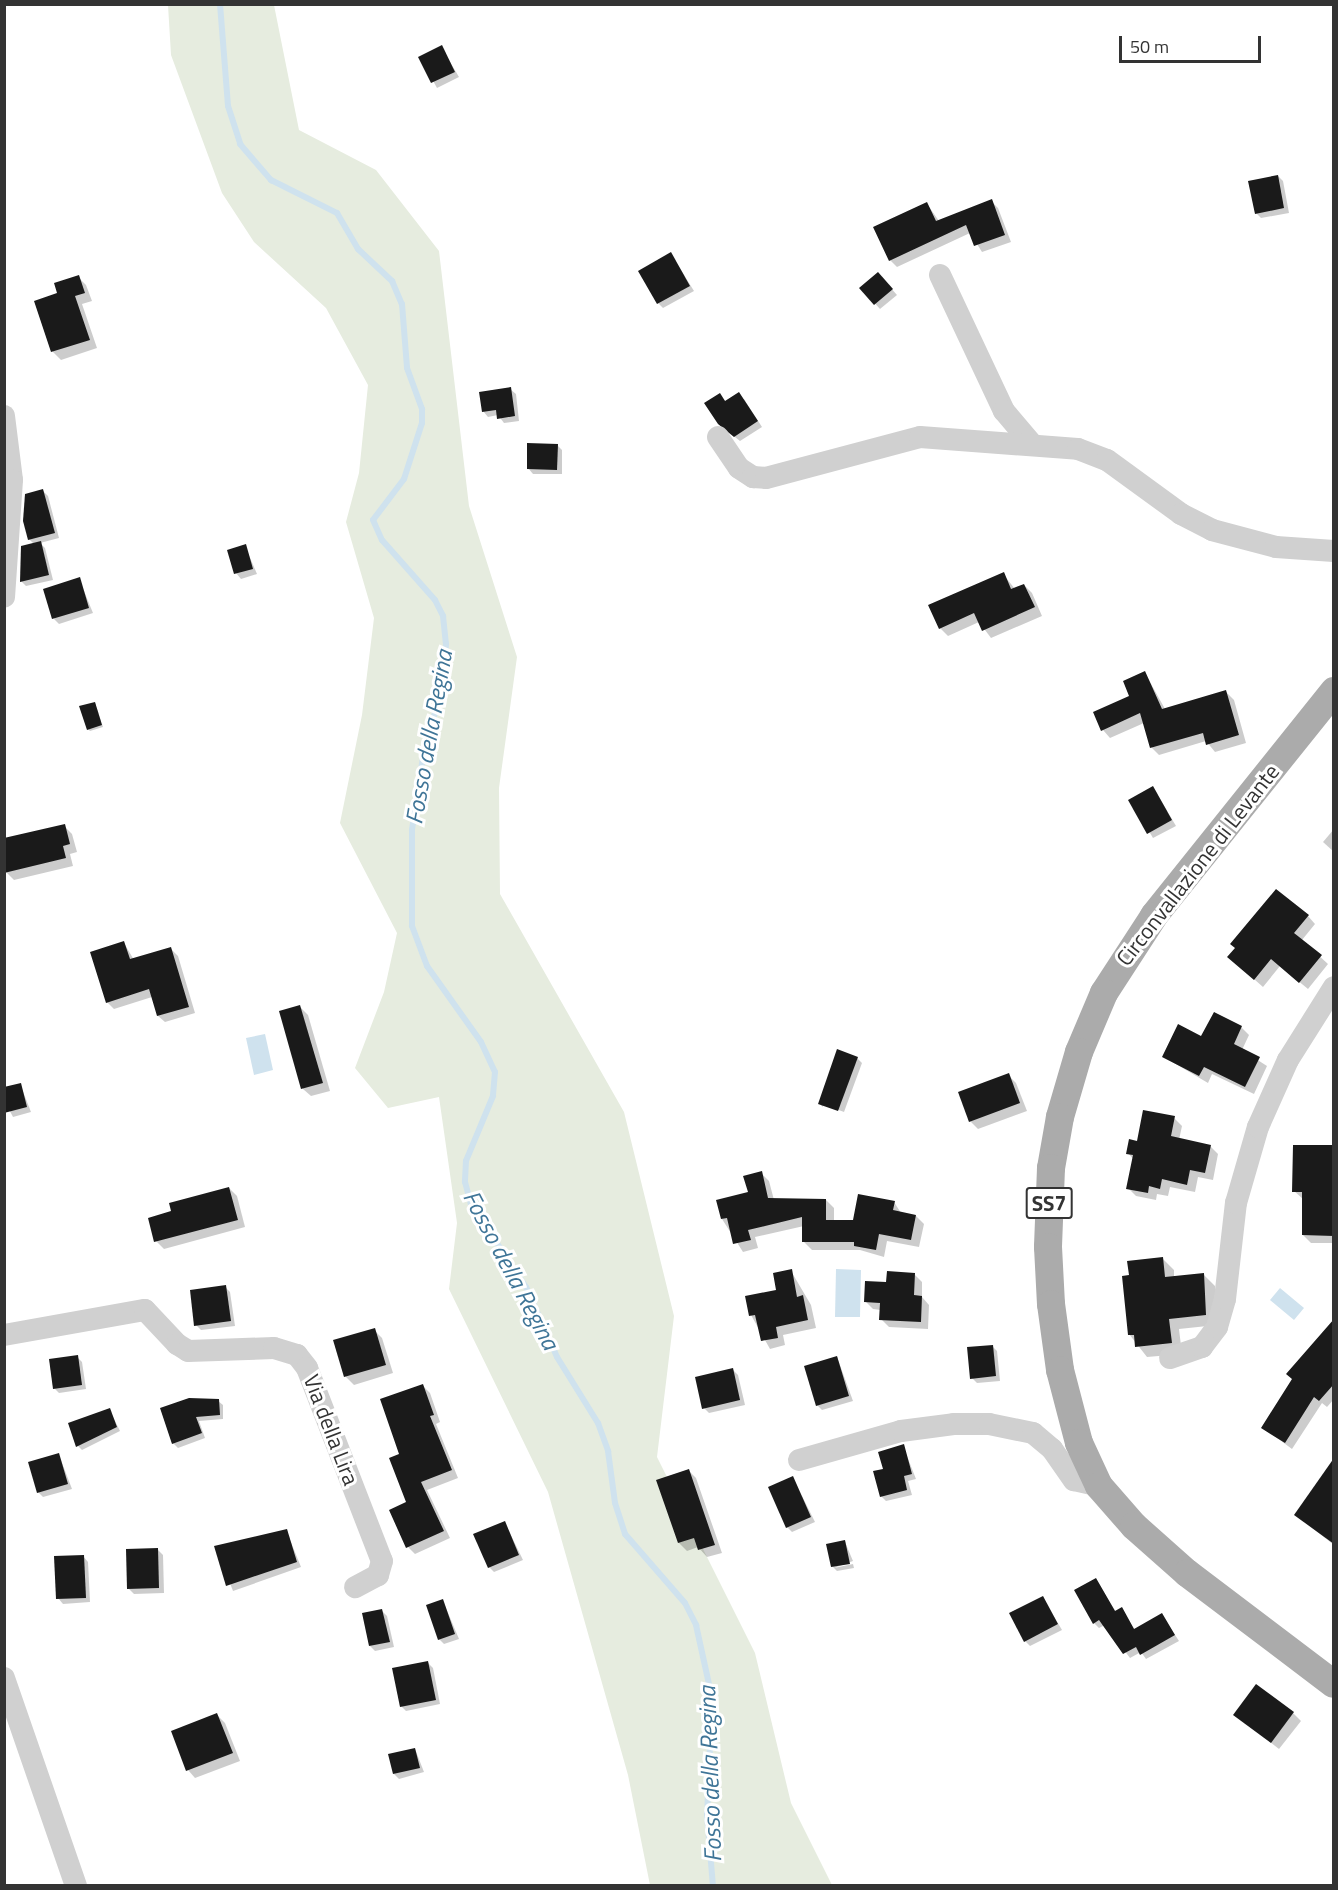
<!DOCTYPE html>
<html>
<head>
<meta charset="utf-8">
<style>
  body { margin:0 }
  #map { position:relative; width:1338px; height:1890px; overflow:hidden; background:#fff; font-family:"Titillium Web",sans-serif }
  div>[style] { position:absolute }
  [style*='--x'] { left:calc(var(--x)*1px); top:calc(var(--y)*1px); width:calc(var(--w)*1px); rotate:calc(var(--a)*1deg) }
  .green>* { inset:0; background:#e6ecdf }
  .water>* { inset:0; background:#cfe2ee }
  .shadow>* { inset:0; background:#0003 }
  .stream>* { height:6px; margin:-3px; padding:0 3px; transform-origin:3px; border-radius:3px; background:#cfe2ee }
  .building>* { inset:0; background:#1a1a1a }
  .minor>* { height:22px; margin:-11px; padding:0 11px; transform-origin:11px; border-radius:11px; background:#d0d0d0 }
  .major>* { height:28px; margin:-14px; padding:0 14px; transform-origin:14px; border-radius:14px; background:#ababab }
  span { translate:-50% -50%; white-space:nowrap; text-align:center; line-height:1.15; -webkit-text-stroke:6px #fff; paint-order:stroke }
  .shield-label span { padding:2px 4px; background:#fff; border:2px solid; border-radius:4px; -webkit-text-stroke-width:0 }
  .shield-label { font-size:21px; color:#333; font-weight:700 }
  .street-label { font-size:22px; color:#333 }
  .water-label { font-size:24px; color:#3f7597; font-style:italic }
  .frame { position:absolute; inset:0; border:6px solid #333; pointer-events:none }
  .scale { position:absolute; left:1119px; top:36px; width:142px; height:27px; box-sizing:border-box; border:3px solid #333; border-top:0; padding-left:8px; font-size:18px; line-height:21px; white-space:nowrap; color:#333; -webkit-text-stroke:4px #fff; paint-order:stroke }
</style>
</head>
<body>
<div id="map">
  <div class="green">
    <i style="clip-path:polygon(168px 5px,274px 5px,299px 130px,376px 170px,439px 251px,469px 506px,517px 657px,499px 788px,500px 894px,624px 1112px,674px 1316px,657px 1457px,755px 1653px,791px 1803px,832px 1885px,650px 1885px,628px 1775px,548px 1492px,449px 1289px,457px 1223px,439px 1097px,388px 1108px,355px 1068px,384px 992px,397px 933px,340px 823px,362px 715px,374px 618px,346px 522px,359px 473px,368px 385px,326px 308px,254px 242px,222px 193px,171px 55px)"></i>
  </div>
  <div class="water">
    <i style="clip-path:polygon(265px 1034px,273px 1070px,254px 1075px,246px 1038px)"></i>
    <i style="clip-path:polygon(836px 1269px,861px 1270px,860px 1317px,835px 1317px)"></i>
    <i style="clip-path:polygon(1280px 1288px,1304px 1308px,1294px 1320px,1270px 1300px)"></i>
  </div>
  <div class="shadow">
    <i style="clip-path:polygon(441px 47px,459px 77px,437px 88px,420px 57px)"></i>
    <i style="clip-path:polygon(1278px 176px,1283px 181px,1289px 213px,1261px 218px,1256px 213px)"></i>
    <i style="clip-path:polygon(991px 201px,998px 208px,1011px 242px,982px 252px,970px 233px,897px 267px,890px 260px,927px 204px,939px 221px)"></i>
    <i style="clip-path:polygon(671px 254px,694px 291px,663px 308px,658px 303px)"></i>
    <i style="clip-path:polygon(78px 277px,86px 285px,92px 301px,82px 304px,97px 348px,61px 360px,53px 352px,36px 302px,59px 294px)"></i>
    <i style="clip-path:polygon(883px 279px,897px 295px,880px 309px,861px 288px)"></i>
    <i style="clip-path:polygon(510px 389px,516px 394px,519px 421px,504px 423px,498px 415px,488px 417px,483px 411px)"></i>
    <i style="clip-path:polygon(720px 395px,726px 402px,744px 399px,762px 427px,740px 441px,725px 429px)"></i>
    <i style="clip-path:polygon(557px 445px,562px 450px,562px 474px,533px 474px,528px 468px)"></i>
    <i style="clip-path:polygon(43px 491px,48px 496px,59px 538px,40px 543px,45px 548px,53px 580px,26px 586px,21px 581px,34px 544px,29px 539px)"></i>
    <i style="clip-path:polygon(245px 546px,257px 574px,241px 579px,236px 573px)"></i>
    <i style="clip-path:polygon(1003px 574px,1015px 589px,1024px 585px,1032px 593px,1042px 616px,991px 638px,979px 622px,948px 636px,940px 628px)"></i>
    <i style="clip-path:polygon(79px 579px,93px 613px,59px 624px,54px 619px)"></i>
    <i style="clip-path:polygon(1145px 673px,1165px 709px,1226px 692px,1234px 700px,1246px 743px,1215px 752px,1206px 741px,1159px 755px,1151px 747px,1144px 723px,1110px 738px,1103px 730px,1131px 696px)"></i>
    <i style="clip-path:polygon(95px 703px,103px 727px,90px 731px,88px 729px)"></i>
    <i style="clip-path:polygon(1153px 787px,1176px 826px,1153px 838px,1130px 800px)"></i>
    <i style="clip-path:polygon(64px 826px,72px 834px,77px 852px,70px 854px,73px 866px,14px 880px,6px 872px)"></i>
    <i style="clip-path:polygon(1334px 829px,1334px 852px,1323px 842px)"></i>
    <i style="clip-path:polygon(1308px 916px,1315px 924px,1302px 940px,1328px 964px,1308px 989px,1280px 966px,1263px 987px,1229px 957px,1236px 948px)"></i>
    <i style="clip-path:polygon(124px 943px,134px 960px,171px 949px,178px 956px,195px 1013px,165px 1022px,158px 1016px,152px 997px,114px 1009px,107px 1002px)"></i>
    <i style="clip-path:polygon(300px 1007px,308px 1015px,330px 1091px,311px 1096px,303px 1089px)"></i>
    <i style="clip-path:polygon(1214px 1014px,1241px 1027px,1249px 1035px,1242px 1050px,1267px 1066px,1254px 1094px,1212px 1074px,1208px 1083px,1164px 1057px,1202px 1038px)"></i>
    <i style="clip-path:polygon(857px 1058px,862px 1063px,844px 1112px,823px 1104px,823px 1107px,819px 1103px)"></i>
    <i style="clip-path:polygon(1008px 1075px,1016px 1083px,1027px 1111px,978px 1129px,970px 1121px)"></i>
    <i style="clip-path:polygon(20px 1084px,31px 1112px,13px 1117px,4px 1100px)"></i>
    <i style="clip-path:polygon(1174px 1118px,1182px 1126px,1179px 1140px,1210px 1146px,1218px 1154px,1213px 1180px,1198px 1177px,1195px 1192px,1170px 1187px,1168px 1196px,1157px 1194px,1156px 1200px,1136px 1196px,1128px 1188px,1134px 1160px,1128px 1153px)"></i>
    <i style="clip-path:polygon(1331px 1146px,1334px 1243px,1311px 1243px,1303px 1235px,1303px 1199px,1294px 1191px)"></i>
    <i style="clip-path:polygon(761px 1173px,769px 1181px,774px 1200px,826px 1200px,834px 1208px,834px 1221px,854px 1221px,894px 1202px,901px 1213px,916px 1216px,924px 1224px,919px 1247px,887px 1241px,884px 1257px,860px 1250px,812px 1250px,804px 1242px,804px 1226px,755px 1237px,758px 1248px,743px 1252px,722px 1219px,749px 1193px)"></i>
    <i style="clip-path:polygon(229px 1188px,237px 1196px,245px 1227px,164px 1249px,156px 1241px,173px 1212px)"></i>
    <i style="clip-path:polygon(1163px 1259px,1174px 1270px,1174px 1278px,1204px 1275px,1215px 1286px,1217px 1325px,1179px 1329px,1182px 1354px,1147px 1357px,1129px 1334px,1130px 1277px)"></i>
    <i style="clip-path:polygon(791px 1271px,811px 1305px,816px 1328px,783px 1335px,785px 1345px,770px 1349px,751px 1315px,778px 1291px)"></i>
    <i style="clip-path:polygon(914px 1274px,922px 1282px,922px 1297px,929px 1305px,928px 1329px,889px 1327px,881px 1319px,881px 1310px,873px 1309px,865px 1301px,888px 1283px)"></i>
    <i style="clip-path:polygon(225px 1287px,230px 1292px,235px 1326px,201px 1330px,196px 1325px)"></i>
    <i style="clip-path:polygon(1334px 1321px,1334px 1399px,1327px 1407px,1322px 1403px,1292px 1449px,1262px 1427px)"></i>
    <i style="clip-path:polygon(374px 1330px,382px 1338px,393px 1373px,354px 1385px,346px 1377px,335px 1341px)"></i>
    <i style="clip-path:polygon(992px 1346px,997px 1351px,1000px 1381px,977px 1383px,972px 1378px)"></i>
    <i style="clip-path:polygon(77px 1357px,82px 1362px,86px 1389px,59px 1393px,54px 1388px)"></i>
    <i style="clip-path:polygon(837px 1357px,853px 1401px,822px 1410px,817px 1405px)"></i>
    <i style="clip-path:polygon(733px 1370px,738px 1375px,745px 1405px,709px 1413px,704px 1408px)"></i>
    <i style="clip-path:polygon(423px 1386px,430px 1393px,440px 1422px,436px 1424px,458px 1478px,427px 1490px,450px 1538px,415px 1554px,408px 1547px,408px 1503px,401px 1455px)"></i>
    <i style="clip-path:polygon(190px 1399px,218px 1401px,223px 1405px,223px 1419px,199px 1421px,205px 1438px,178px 1448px,173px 1443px)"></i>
    <i style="clip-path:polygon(109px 1409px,120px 1431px,82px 1450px,78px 1446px)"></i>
    <i style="clip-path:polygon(903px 1446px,916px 1479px,908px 1481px,912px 1495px,886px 1501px,881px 1496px,884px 1470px)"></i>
    <i style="clip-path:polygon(59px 1455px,72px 1489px,43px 1497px,38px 1492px)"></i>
    <i style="clip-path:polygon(1334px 1460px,1334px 1545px,1296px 1515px)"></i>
    <i style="clip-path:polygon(688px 1470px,696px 1478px,722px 1553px,707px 1557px,698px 1547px,687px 1551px,679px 1543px)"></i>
    <i style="clip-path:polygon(793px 1478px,815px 1522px,792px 1532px,787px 1527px)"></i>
    <i style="clip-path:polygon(505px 1523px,523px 1560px,494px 1572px,489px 1567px)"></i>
    <i style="clip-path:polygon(286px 1530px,301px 1567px,233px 1591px,216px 1547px)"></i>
    <i style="clip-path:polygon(845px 1542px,853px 1561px,834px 1568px,853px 1564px,854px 1568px,837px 1571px,832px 1566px)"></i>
    <i style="clip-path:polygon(158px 1550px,163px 1555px,164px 1593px,134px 1594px,129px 1589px)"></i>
    <i style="clip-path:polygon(83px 1556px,88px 1562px,90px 1602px,63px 1604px,58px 1598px)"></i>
    <i style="clip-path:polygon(1096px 1580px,1116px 1612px,1121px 1609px,1135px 1630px,1162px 1615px,1179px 1641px,1146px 1659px,1141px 1652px,1130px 1658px,1105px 1625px,1099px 1628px,1094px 1623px)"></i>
    <i style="clip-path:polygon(1043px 1598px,1062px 1630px,1030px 1646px,1025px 1641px)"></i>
    <i style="clip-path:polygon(443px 1601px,459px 1639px,444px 1644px,439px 1639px)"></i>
    <i style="clip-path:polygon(382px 1611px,387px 1616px,394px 1647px,375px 1651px,370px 1646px)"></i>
    <i style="clip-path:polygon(428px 1663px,433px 1668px,440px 1704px,406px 1711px,401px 1706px)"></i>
    <i style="clip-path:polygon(1293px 1713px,1301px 1721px,1279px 1749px,1235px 1715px)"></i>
    <i style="clip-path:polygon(217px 1715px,225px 1723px,240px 1761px,195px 1778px,188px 1770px)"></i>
    <i style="clip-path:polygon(415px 1749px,424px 1772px,399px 1779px,394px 1774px)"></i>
  </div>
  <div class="stream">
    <i style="--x:220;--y:4;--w:102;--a:85.5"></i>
    <i style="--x:228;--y:106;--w:40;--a:72"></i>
    <i style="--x:240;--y:144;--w:48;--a:49.3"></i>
    <i style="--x:271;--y:180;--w:74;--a:26.6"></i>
    <i style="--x:337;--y:213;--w:42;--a:59.7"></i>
    <i style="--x:358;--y:249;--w:47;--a:43.3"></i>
    <i style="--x:392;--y:281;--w:25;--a:67"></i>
    <i style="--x:402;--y:304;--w:64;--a:85.5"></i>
    <i style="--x:407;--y:368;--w:44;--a:69.9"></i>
    <i style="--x:422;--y:409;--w:14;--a:90"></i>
    <i style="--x:422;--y:423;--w:59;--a:107.8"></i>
    <i style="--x:404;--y:479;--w:51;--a:127.1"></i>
    <i style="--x:373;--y:520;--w:22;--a:66"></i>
    <i style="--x:382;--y:540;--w:80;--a:48.5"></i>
    <i style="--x:435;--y:600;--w:18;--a:63"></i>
    <i style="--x:443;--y:616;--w:28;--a:84"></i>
    <i style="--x:446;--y:644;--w:35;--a:93"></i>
    <i style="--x:444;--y:679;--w:81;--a:105.1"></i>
    <i style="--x:423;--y:757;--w:74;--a:98.6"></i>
    <i style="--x:412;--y:830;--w:96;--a:90"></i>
    <i style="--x:412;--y:926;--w:43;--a:69.4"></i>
    <i style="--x:427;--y:966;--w:93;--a:54.6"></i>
    <i style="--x:481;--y:1042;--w:33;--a:65"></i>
    <i style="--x:495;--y:1072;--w:24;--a:95"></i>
    <i style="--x:493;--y:1096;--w:70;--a:112.6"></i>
    <i style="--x:466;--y:1161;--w:21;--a:93"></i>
    <i style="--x:465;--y:1182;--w:23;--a:75"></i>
    <i style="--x:471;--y:1204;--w:100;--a:56.5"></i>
    <i style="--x:526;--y:1287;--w:77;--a:66.1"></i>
    <i style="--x:557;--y:1357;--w:78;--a:58.2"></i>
    <i style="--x:598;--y:1423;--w:30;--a:70"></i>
    <i style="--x:608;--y:1451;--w:52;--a:82.3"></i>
    <i style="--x:615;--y:1503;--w:33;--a:72"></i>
    <i style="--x:625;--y:1534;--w:91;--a:49"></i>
    <i style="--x:685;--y:1603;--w:25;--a:63"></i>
    <i style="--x:696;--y:1625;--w:75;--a:77.6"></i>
    <i style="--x:712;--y:1698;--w:117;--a:92.4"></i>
    <i style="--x:707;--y:1815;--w:71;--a:85.2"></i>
  </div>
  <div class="building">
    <i style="clip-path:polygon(442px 45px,455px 72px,431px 83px,418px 57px)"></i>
    <i style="clip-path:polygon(1278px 175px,1284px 208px,1255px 214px,1248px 181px)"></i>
    <i style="clip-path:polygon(992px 199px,1005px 235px,974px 246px,966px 225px,889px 261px,873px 227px,927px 202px,936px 221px)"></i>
    <i style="clip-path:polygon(671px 252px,690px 286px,657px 304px,638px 271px)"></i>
    <i style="clip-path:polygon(878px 272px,893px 289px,874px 305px,859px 288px)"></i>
    <i style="clip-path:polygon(79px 275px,85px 293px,75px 296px,90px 340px,51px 352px,34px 301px,57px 293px,54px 283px)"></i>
    <i style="clip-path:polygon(511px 387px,515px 416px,497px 419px,496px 410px,482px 412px,479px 392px)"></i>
    <i style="clip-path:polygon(739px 392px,758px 421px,734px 437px,718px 424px,704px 403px,720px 393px,725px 401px)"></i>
    <i style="clip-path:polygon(527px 443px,558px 444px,557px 470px,527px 469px)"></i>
    <i style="clip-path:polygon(43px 489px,55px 533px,28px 540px,23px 521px,25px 494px)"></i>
    <i style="clip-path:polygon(41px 541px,49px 575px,20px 582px,21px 546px)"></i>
    <i style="clip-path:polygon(246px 544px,253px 569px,234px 574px,227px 550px)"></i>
    <i style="clip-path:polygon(1004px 572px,1011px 589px,1024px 584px,1035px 607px,982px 631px,974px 613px,939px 629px,928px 605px)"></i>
    <i style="clip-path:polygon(80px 577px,89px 608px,52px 619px,43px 589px)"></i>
    <i style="clip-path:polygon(1145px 671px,1162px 709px,1226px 690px,1239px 735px,1206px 745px,1203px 733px,1150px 748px,1140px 713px,1101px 731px,1093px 712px,1129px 696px,1123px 681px)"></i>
    <i style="clip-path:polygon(95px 702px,102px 725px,87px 730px,79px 706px)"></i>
    <i style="clip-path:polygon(1153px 786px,1172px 820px,1147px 834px,1128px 800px)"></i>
    <i style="clip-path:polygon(65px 824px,70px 844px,63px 846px,66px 858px,4px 873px,4px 838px)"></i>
    <i style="clip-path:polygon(1276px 889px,1309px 915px,1294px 933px,1322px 955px,1299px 983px,1271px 959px,1254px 980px,1227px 957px,1235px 948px,1230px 944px)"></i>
    <i style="clip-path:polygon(124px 941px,130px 959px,171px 947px,189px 1007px,157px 1016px,149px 989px,106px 1003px,90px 952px)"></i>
    <i style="clip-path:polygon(300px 1005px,323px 1083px,301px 1089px,279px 1011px)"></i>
    <i style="clip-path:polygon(1214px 1012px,1242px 1026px,1234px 1044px,1260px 1057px,1245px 1087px,1204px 1067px,1199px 1076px,1162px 1057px,1178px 1024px,1201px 1036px)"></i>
    <i style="clip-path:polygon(837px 1049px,858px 1057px,838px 1111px,818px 1104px)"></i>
    <i style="clip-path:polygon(1009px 1073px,1020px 1103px,969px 1122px,958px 1092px)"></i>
    <i style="clip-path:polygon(21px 1083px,27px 1107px,4px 1113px,4px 1087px)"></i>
    <i style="clip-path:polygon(1143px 1110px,1175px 1116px,1171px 1136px,1211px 1145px,1205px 1173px,1190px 1170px,1187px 1185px,1162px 1179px,1160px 1189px,1149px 1186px,1148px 1193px,1126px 1189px,1133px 1155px,1126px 1154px,1129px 1139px,1137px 1141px)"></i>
    <i style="clip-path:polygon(1293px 1145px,1332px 1145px,1334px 1236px,1302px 1235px,1302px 1192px,1292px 1192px)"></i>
    <i style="clip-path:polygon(762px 1171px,768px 1198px,826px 1199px,826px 1220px,853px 1220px,858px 1194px,895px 1201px,893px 1210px,916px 1215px,911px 1240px,879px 1234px,876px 1250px,854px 1246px,854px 1242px,802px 1242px,802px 1217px,748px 1230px,751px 1240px,733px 1244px,727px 1218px,721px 1219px,716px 1200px,748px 1192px,743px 1176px)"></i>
    <i style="clip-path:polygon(229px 1187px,238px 1220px,154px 1242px,148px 1218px,171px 1211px,169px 1203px)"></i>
    <i style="clip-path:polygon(1163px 1257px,1165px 1277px,1204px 1273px,1206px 1315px,1169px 1319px,1172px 1343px,1135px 1347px,1134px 1335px,1128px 1335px,1122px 1276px,1129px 1275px,1127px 1261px)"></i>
    <i style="clip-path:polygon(792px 1269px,797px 1297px,803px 1295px,808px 1320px,776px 1327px,778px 1338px,761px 1341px,755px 1315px,749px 1316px,745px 1296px,776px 1290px,773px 1273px)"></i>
    <i style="clip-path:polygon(887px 1271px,915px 1273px,914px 1295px,922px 1296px,921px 1322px,879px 1320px,880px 1303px,864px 1302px,865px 1281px,886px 1282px)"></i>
    <i style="clip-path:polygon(226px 1285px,231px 1321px,194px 1326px,190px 1290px)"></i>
    <i style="clip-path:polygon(1334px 1319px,1334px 1384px,1319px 1401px,1314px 1397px,1285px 1443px,1261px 1428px,1292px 1379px,1286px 1374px)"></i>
    <i style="clip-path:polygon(375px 1328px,386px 1365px,344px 1377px,333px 1340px)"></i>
    <i style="clip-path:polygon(993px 1345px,996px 1376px,970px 1379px,967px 1347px)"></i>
    <i style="clip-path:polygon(78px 1355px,82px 1385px,53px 1389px,49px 1359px)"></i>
    <i style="clip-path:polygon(837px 1356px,849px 1396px,816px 1406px,804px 1366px)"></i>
    <i style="clip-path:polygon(733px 1368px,740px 1400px,702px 1409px,695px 1377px)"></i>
    <i style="clip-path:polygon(423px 1384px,434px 1415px,430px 1416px,452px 1470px,421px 1482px,444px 1531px,406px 1548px,389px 1510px,406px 1502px,389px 1458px,399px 1454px,380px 1399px)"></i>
    <i style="clip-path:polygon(189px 1398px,219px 1399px,220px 1415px,196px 1417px,202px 1433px,172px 1444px,160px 1408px)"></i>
    <i style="clip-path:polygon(110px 1408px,117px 1427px,76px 1447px,68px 1423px)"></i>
    <i style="clip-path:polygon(904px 1444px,912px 1474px,904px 1476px,907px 1490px,880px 1497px,873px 1471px,883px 1469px,878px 1452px)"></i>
    <i style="clip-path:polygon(59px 1453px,68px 1484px,37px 1493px,28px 1462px)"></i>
    <i style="clip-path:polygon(1334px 1458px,1334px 1544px,1294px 1515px)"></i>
    <i style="clip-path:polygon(689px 1469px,715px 1545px,698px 1550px,694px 1538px,678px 1543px,656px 1480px)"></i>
    <i style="clip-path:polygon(793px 1476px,811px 1517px,786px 1528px,768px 1487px)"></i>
    <i style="clip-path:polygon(505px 1521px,519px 1555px,488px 1568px,473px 1534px)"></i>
    <i style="clip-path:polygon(287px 1529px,297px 1562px,226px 1586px,214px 1546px)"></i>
    <i style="clip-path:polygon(845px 1540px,850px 1564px,831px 1567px,826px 1544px)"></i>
    <i style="clip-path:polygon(158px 1548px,159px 1588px,127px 1589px,126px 1549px)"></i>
    <i style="clip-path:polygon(84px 1555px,86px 1598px,56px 1599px,54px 1556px)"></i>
    <i style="clip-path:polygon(1096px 1578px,1115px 1611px,1122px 1607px,1134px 1629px,1162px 1613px,1175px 1635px,1140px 1655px,1136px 1647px,1123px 1654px,1099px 1620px,1093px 1624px,1074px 1590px)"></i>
    <i style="clip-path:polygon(1043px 1596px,1058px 1624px,1024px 1642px,1009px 1613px)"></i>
    <i style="clip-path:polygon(443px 1599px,455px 1634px,438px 1640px,426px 1605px)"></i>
    <i style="clip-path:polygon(382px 1609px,390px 1642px,369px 1646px,362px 1613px)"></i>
    <i style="clip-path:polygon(428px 1661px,436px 1700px,400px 1707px,392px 1668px)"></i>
    <i style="clip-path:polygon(1256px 1684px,1294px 1712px,1271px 1743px,1233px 1715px)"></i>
    <i style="clip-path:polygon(217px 1713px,233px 1753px,186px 1771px,171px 1731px)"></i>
    <i style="clip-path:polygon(415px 1748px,420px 1768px,393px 1774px,388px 1754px)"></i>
  </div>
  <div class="minor">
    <i style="--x:940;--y:275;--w:150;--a:64.8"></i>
    <i style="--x:1004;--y:411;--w:43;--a:49.7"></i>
    <i style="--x:4;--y:416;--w:64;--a:82.9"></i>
    <i style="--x:12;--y:480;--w:117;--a:93.9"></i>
    <i style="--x:718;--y:437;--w:37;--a:56"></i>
    <i style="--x:739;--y:468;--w:17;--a:33"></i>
    <i style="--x:753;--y:477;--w:13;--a:4"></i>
    <i style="--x:766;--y:478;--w:159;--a:-14.9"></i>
    <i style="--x:920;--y:437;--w:158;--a:4.3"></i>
    <i style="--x:1078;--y:449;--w:31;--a:21"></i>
    <i style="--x:1107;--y:460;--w:92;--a:36.1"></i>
    <i style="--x:1181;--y:514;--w:35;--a:27"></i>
    <i style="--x:1212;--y:530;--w:66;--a:14.9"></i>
    <i style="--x:1276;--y:547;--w:58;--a:3.9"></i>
    <i style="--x:4;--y:1335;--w:143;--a:-10.1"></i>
    <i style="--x:145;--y:1310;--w:47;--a:46.7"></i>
    <i style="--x:177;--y:1344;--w:13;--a:32"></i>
    <i style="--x:188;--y:1351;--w:86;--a:-2"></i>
    <i style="--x:274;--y:1348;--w:24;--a:17"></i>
    <i style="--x:297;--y:1355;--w:16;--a:52"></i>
    <i style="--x:307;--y:1368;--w:207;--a:68.8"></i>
    <i style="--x:382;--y:1561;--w:15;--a:106"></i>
    <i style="--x:378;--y:1575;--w:26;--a:152"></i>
    <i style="--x:1170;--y:1358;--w:34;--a:-19"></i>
    <i style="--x:1202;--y:1347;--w:25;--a:-53"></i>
    <i style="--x:1217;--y:1327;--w:29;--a:-74"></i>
    <i style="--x:1225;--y:1299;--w:97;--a:-83.5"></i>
    <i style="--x:1236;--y:1203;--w:79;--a:-73.9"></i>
    <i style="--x:1258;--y:1127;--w:73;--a:-65.9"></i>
    <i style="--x:1288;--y:1060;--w:86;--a:-57.8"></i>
    <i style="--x:799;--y:1460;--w:106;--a:-15.9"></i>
    <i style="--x:901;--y:1431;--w:53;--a:-7.5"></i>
    <i style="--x:954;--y:1424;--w:35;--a:0"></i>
    <i style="--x:989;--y:1424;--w:45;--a:11.6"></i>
    <i style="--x:1033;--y:1433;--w:25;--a:40"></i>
    <i style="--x:1052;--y:1449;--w:38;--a:55"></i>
    <i style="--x:1074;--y:1480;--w:26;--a:13"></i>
    <i style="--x:4;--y:1678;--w:220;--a:70.9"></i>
  </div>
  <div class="major">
    <i style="--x:1334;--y:691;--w:288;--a:128.7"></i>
    <i style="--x:1154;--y:916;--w:92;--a:123"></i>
    <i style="--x:1104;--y:993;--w:64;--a:113"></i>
    <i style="--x:1079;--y:1052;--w:68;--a:106.3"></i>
    <i style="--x:1060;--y:1117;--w:52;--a:100"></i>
    <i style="--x:1051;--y:1168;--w:79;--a:92.2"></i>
    <i style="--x:1048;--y:1247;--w:57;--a:87"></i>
    <i style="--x:1051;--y:1304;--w:67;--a:82.2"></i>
    <i style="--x:1060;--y:1370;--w:75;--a:75.4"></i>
    <i style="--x:1079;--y:1443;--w:47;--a:65.1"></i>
    <i style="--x:1099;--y:1486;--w:53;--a:48.8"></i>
    <i style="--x:1134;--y:1526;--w:71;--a:41.6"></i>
    <i style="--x:1187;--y:1573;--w:184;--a:37.1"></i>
  </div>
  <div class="shield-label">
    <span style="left:1049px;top:1203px">SS7</span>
  </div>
  <div class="street-label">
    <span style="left:1198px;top:865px;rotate:-52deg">Circonvallazione di Levante</span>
    <span style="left:331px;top:1430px;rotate:69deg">Via della Lira</span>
  </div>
  <div class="water-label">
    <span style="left:429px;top:737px;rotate:-80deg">Fosso della Regina</span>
    <span style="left:511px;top:1270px;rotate:62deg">Fosso della Regina</span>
    <span style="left:710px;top:1774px;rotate:-92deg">Fosso della Regina</span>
  </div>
  <div class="frame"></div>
  <div class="scale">50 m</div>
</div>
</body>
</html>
